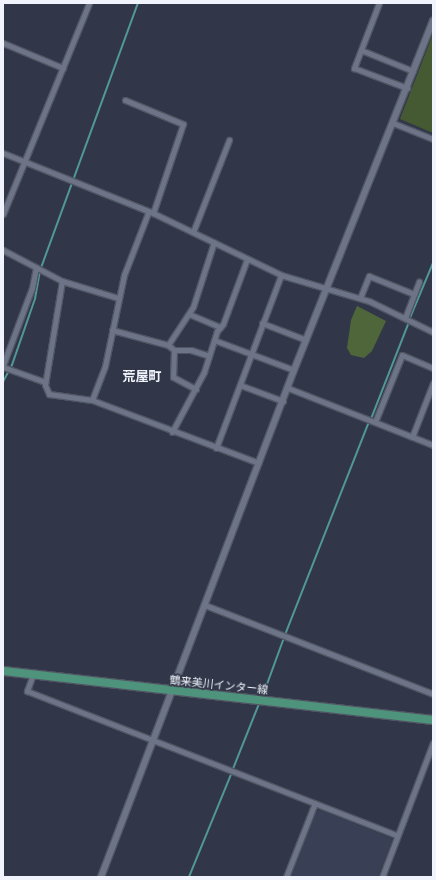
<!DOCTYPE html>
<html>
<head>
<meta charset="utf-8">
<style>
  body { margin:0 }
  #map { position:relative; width:436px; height:880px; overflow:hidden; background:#313748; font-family:"Open Sans","Noto Sans JP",sans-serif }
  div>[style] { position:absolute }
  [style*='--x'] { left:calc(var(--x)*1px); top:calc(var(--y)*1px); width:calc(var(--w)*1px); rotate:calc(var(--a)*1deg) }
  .built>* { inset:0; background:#394056 }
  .green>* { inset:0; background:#455a33 }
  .forest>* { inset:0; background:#4f663b }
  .stream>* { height:1.5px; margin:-0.75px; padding:0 0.75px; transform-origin:0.75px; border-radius:0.75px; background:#519798 }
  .roads { filter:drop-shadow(1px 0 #515664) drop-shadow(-1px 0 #515664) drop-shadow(0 1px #515664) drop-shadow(0 -1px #515664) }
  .minor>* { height:5px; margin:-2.5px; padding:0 2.5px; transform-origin:2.5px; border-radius:2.5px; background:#6d7487 }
  .tertiary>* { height:6px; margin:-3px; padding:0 3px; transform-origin:3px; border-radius:3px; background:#6d7487 }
  .primary>* { height:8px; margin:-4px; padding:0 4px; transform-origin:4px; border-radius:4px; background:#4e937b }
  span { translate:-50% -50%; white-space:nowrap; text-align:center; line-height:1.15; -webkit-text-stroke:3px #313748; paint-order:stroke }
  .street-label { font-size:11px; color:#f1f4fd }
  .quarter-label { font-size:13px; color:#f1f4fd; font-weight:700 }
  .frame { position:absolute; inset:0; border:4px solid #f1f4fd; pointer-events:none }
</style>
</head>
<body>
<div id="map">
  <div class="built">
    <i style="clip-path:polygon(320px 810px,391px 838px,392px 841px,378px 877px,291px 877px,316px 812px)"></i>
  </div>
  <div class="green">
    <i style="clip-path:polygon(433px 34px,433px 133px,400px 119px)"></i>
  </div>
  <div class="forest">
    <i style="clip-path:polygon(357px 306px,386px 321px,372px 351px,364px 358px,351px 355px,347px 348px,351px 320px)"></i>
  </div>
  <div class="stream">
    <i style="--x:41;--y:268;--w:282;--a:-69.9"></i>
    <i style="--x:410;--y:318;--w:60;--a:-67.3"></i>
    <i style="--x:3;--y:382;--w:19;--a:-62"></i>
    <i style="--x:12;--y:365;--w:70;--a:-70.8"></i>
    <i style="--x:35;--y:299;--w:28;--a:-80"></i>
    <i style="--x:371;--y:419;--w:104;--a:-68.6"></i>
    <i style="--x:285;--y:635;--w:229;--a:-68.5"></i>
    <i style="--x:262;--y:698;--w:64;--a:-69.9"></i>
    <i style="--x:233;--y:769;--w:70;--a:-68.2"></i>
    <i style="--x:189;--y:877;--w:113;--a:-67.7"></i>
  </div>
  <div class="roads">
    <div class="minor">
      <i style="--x:379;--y:3;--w:70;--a:111"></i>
      <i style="--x:354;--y:68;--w:57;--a:20.7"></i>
      <i style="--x:3;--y:43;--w:65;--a:22.6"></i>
      <i style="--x:361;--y:50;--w:56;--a:22"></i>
      <i style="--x:125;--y:100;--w:63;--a:22.5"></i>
      <i style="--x:183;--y:124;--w:94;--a:108.6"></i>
      <i style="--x:393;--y:123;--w:43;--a:21.8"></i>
      <i style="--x:3;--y:153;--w:162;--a:21.8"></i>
      <i style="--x:153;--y:213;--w:142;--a:25.8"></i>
      <i style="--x:281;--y:275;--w:92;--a:16.5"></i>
      <i style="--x:369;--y:301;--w:71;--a:25.8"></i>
      <i style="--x:3;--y:214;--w:228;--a:-67.8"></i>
      <i style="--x:193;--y:232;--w:99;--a:-68.6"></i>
      <i style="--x:3;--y:250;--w:67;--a:27.7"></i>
      <i style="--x:62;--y:281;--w:59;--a:16.9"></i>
      <i style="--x:62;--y:281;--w:105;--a:99.3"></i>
      <i style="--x:45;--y:385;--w:10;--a:66"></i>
      <i style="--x:49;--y:394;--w:43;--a:7.9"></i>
      <i style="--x:92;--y:400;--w:178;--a:20.7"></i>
      <i style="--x:360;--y:298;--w:24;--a:-68"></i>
      <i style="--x:369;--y:276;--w:48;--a:21.8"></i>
      <i style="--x:189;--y:314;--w:34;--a:23"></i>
      <i style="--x:405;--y:318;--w:39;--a:-69"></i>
      <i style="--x:262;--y:323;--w:47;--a:21.1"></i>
      <i style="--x:112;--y:330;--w:58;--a:15"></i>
      <i style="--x:168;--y:345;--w:45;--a:-56.7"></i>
      <i style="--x:193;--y:307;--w:68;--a:-72.1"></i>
      <i style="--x:214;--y:340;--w:85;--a:20.6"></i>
      <i style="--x:168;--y:345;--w:8;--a:40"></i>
      <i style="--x:174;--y:350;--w:27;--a:92"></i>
      <i style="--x:173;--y:377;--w:26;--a:28"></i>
      <i style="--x:174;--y:350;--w:17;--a:0"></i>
      <i style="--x:191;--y:350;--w:19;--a:18"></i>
      <i style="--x:3;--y:365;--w:82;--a:-69.4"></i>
      <i style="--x:32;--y:288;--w:21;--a:-79"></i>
      <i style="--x:3;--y:367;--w:45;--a:19.7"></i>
      <i style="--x:240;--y:385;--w:46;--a:20.4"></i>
      <i style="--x:288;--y:388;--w:156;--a:21.5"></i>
      <i style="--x:92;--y:400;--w:36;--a:-69"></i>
      <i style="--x:105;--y:366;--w:93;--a:-78.2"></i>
      <i style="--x:124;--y:275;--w:66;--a:-68.8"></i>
      <i style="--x:375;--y:422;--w:72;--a:-68.1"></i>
      <i style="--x:402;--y:355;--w:34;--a:23"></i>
      <i style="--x:172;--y:432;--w:68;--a:-61.9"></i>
      <i style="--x:204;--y:372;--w:43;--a:-72.4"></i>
      <i style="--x:217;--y:331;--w:9;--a:-49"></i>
      <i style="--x:223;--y:324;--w:69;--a:-69.7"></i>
      <i style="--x:412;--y:437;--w:58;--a:-68.7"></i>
      <i style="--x:216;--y:448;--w:185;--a:-69.4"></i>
      <i style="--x:205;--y:605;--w:245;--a:21.3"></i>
      <i style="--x:32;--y:677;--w:15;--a:110"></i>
      <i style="--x:27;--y:691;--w:397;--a:21.3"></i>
      <i style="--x:286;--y:877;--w:79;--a:-68.6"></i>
      <i style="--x:382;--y:877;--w:143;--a:-69.2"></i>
    </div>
    <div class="tertiary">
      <i style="--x:101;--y:877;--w:542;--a:-69.16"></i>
      <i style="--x:294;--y:370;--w:376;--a:-68.3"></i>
    </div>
    <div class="primary">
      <i style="--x:3;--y:671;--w:433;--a:6.5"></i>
    </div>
  </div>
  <div class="street-label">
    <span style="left:219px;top:685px;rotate:6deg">鶴来美川インター線</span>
  </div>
  <div class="quarter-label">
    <span style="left:142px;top:376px">荒屋町</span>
  </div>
  <div class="frame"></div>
</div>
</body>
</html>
